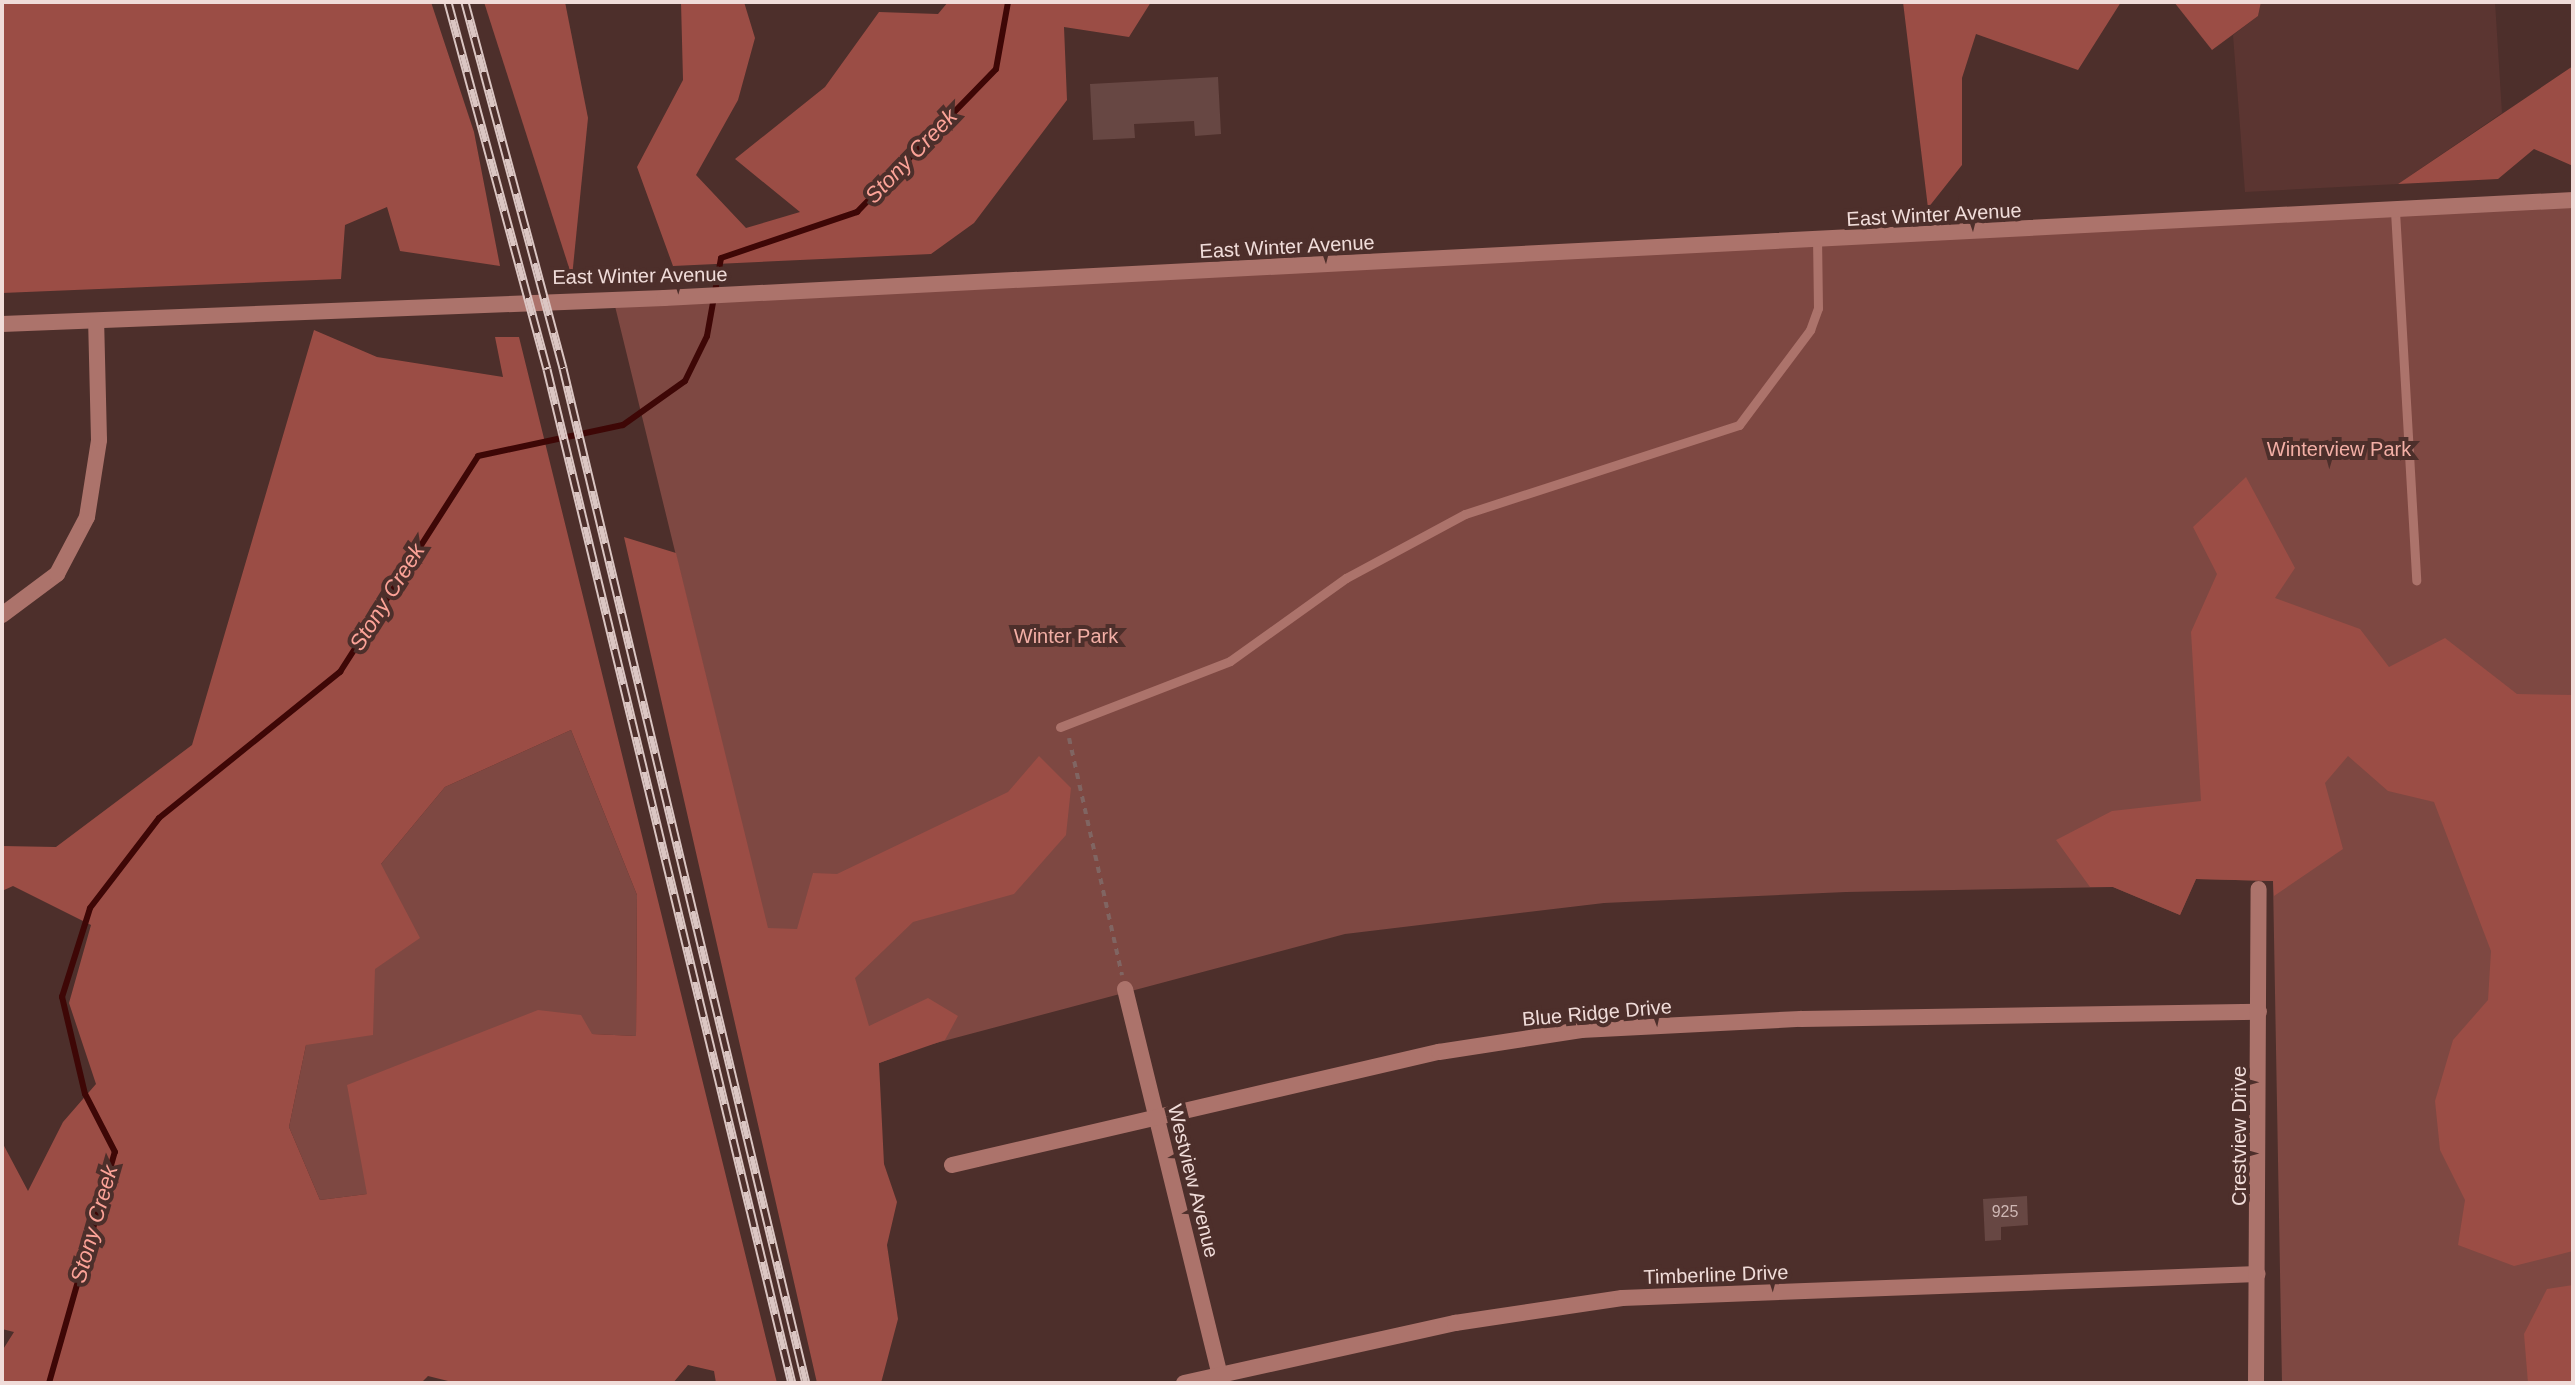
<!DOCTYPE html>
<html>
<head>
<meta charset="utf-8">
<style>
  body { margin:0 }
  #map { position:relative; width:2575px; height:1385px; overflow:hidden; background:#4d2f2b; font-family:Arial,sans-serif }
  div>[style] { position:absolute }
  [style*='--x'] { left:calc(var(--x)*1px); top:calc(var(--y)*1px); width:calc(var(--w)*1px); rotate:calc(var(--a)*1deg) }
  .built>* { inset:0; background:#5b3531 }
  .green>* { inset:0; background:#7e4842 }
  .forest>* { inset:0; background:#9b4d45 }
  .stream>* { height:6px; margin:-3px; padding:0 3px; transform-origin:3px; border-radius:3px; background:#3e0706 }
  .building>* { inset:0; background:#674743 }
  .path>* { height:4px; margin-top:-2px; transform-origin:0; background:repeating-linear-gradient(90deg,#806562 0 6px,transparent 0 12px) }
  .service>* { height:9px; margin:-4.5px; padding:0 4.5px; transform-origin:4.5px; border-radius:4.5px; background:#ac736b }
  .minor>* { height:16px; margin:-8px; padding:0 8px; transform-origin:8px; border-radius:8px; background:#ac736b }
  .rail>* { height:9px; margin-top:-4.5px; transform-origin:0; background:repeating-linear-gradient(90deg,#4d2f2b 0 18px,#dbc6c3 0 36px); box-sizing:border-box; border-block:2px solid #dbc6c3 }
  span { translate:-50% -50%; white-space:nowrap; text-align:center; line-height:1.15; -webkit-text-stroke:8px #4d2f2b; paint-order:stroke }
  .number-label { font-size:16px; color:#ceb7b4 }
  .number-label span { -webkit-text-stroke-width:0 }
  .street-label { font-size:20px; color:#f0dcd9 }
  .park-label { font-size:20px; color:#f3afa6 }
  .water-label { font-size:22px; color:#fca398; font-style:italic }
  .frame { position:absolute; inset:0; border:4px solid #f0dcd9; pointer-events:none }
</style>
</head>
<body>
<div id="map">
  <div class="built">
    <i style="clip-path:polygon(2261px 2px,2495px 2px,2502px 113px,2398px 184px,2245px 192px,2233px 35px,2258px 16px)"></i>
  </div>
  <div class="green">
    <i style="clip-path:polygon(2573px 203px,2573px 1383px,2282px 1383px,2273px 881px,2196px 879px,2180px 915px,2113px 887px,1846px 892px,1604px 903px,1345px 934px,921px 1047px,807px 1091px,613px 298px)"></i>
    <i style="clip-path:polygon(571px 730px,637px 895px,636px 1036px,591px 1034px,367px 1194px,320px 1200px,289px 1127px,306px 1045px,375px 968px,381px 864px,445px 787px)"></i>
  </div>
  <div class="forest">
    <i style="clip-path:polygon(2px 2px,431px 2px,474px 132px,500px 266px,400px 251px,387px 207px,345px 225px,341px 279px,2px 293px)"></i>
    <i style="clip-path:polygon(484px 2px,565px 2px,588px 118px,572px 277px)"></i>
    <i style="clip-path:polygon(681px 2px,744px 2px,755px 38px,738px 100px,696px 175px,746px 228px,800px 212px,735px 159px,825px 87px,879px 12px,938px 14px,948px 2px,1151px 2px,1129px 37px,1064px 27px,1067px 100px,974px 223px,931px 254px,673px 266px,637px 167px,683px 80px)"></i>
    <i style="clip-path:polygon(1903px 2px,2121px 2px,2078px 70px,1976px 34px,1962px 78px,1962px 165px,1928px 208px)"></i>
    <i style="clip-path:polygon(2174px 2px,2261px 2px,2258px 16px,2212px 50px)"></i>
    <i style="clip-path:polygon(2573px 66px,2573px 166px,2534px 149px,2498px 179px,2398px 184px)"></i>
    <i style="clip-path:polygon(evenodd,314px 330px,377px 357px,503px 377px,495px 337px,519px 337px,777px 1383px,716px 1383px,714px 1371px,688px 1365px,673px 1383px,456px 1383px,428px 1376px,421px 1383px,2px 1383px,2px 1351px,14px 1332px,2px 1329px,2px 1142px,28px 1191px,63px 1122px,96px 1084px,69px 1003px,91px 925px,13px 886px,2px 891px,2px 846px,56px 847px,192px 745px,314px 330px,571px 730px,637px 895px,636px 1036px,592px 1034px,581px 1015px,538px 1010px,347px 1085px,367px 1194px,320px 1200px,289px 1127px,306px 1045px,373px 1035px,375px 969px,420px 938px,381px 864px,445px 787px,571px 730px)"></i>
    <i style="clip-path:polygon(2246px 477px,2295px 568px,2275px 598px,2360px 629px,2389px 667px,2445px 638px,2517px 694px,2573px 695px,2573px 1251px,2514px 1266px,2458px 1245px,2465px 1200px,2440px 1150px,2435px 1101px,2453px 1040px,2488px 1000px,2491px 951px,2434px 802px,2388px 791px,2348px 756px,2325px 783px,2343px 849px,2274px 896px,2273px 881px,2196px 879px,2180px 915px,2113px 887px,2090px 887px,2056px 840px,2112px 811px,2201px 801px,2191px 632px,2217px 574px,2193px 527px)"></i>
    <i style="clip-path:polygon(624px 537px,676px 553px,768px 928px,797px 929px,813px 873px,837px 874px,1008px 792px,1039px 756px,1071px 788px,1066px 835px,1014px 894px,913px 922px,855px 978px,869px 1026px,928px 998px,958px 1016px,945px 1040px,879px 1063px,884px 1164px,897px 1202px,887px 1245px,898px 1319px,881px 1383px,817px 1383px)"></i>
    <i style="clip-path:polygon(2573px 1285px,2573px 1383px,2528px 1383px,2524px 1334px,2547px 1289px)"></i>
  </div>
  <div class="stream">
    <i style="--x:49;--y:1383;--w:240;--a:-74.1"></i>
    <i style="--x:115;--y:1152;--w:65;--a:-117.3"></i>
    <i style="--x:85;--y:1094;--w:100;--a:-103.3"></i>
    <i style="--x:62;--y:997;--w:93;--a:-72.5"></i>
    <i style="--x:90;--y:908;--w:113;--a:-52.5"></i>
    <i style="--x:159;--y:818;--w:233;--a:-38.9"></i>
    <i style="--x:340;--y:672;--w:256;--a:-57.4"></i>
    <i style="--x:478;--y:456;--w:148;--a:-12.1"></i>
    <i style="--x:623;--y:425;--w:76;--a:-35.4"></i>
    <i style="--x:685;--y:381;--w:50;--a:-63.9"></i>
    <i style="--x:707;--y:336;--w:79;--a:-79.8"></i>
    <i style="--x:721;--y:258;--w:144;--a:-18.7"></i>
    <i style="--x:857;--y:212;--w:199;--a:-45.8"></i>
    <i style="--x:996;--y:69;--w:68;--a:-79.8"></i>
  </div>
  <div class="building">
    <i style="clip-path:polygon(1218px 77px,1221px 134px,1195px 136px,1194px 121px,1134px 124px,1135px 138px,1093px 140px,1090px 84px)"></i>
    <i style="clip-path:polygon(2027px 1196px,2028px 1225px,2001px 1227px,2001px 1240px,1985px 1241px,1983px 1199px)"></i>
  </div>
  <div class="path">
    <i style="--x:1069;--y:738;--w:243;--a:77.4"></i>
  </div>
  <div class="service">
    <i style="--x:2395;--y:211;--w:370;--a:86.7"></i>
    <i style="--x:1060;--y:727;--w:182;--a:-21.2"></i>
    <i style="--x:1230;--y:661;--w:143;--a:-35.6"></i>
    <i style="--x:1346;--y:578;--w:135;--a:-28.3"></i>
    <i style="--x:1465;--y:514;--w:288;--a:-18"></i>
    <i style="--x:1739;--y:425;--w:119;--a:-53.2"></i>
    <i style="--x:1810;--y:330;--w:23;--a:-70"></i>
    <i style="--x:1818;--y:308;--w:68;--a:-90.8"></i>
  </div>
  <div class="minor">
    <i style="--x:2;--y:324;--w:663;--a:-2.25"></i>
    <i style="--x:664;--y:298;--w:1912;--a:-2.94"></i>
    <i style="--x:2;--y:615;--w:69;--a:-36.7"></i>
    <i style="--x:57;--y:574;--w:64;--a:-62.2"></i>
    <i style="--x:87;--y:517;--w:78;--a:-81.1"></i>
    <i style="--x:99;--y:440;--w:119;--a:-91.4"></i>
    <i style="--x:1125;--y:989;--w:404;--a:76.2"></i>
    <i style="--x:952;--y:1165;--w:500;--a:-13.1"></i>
    <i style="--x:1439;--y:1052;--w:144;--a:-8.8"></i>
    <i style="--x:1581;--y:1030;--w:220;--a:-2.9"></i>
    <i style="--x:1801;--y:1019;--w:458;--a:-0.9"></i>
    <i style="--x:1184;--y:1383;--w:278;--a:-12.5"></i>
    <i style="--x:1455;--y:1323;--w:169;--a:-8.5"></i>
    <i style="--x:1622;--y:1298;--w:636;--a:-2.16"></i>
    <i style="--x:2256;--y:1383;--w:494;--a:-89.7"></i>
  </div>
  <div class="rail">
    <i style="--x:448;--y:2;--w:380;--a:74.9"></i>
    <i style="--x:547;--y:369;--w:1043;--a:76.42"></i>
    <i style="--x:465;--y:2;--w:379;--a:75"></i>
    <i style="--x:563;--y:368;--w:1044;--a:76.54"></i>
  </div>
  <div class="number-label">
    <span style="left:2005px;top:1212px">925</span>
  </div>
  <div class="street-label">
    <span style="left:1934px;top:215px;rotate:-3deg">East Winter Avenue</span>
    <span style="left:1287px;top:247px;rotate:-3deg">East Winter Avenue</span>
    <span style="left:640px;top:276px;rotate:-1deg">East Winter Avenue</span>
    <span style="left:1597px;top:1013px;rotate:-5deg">Blue Ridge Drive</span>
    <span style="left:2239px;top:1136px;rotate:-90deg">Crestview Drive</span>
    <span style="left:1193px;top:1181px;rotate:76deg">Westview Avenue</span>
    <span style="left:1716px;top:1275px;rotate:-2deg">Timberline Drive</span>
  </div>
  <div class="park-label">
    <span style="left:2339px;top:449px">Winterview Park</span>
    <span style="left:1066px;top:636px">Winter Park</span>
  </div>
  <div class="water-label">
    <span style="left:911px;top:156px;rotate:-46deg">Stony Creek</span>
    <span style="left:387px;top:597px;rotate:-58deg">Stony Creek</span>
    <span style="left:94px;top:1224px;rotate:-74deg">Stony Creek</span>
  </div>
  <div class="frame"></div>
</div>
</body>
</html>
